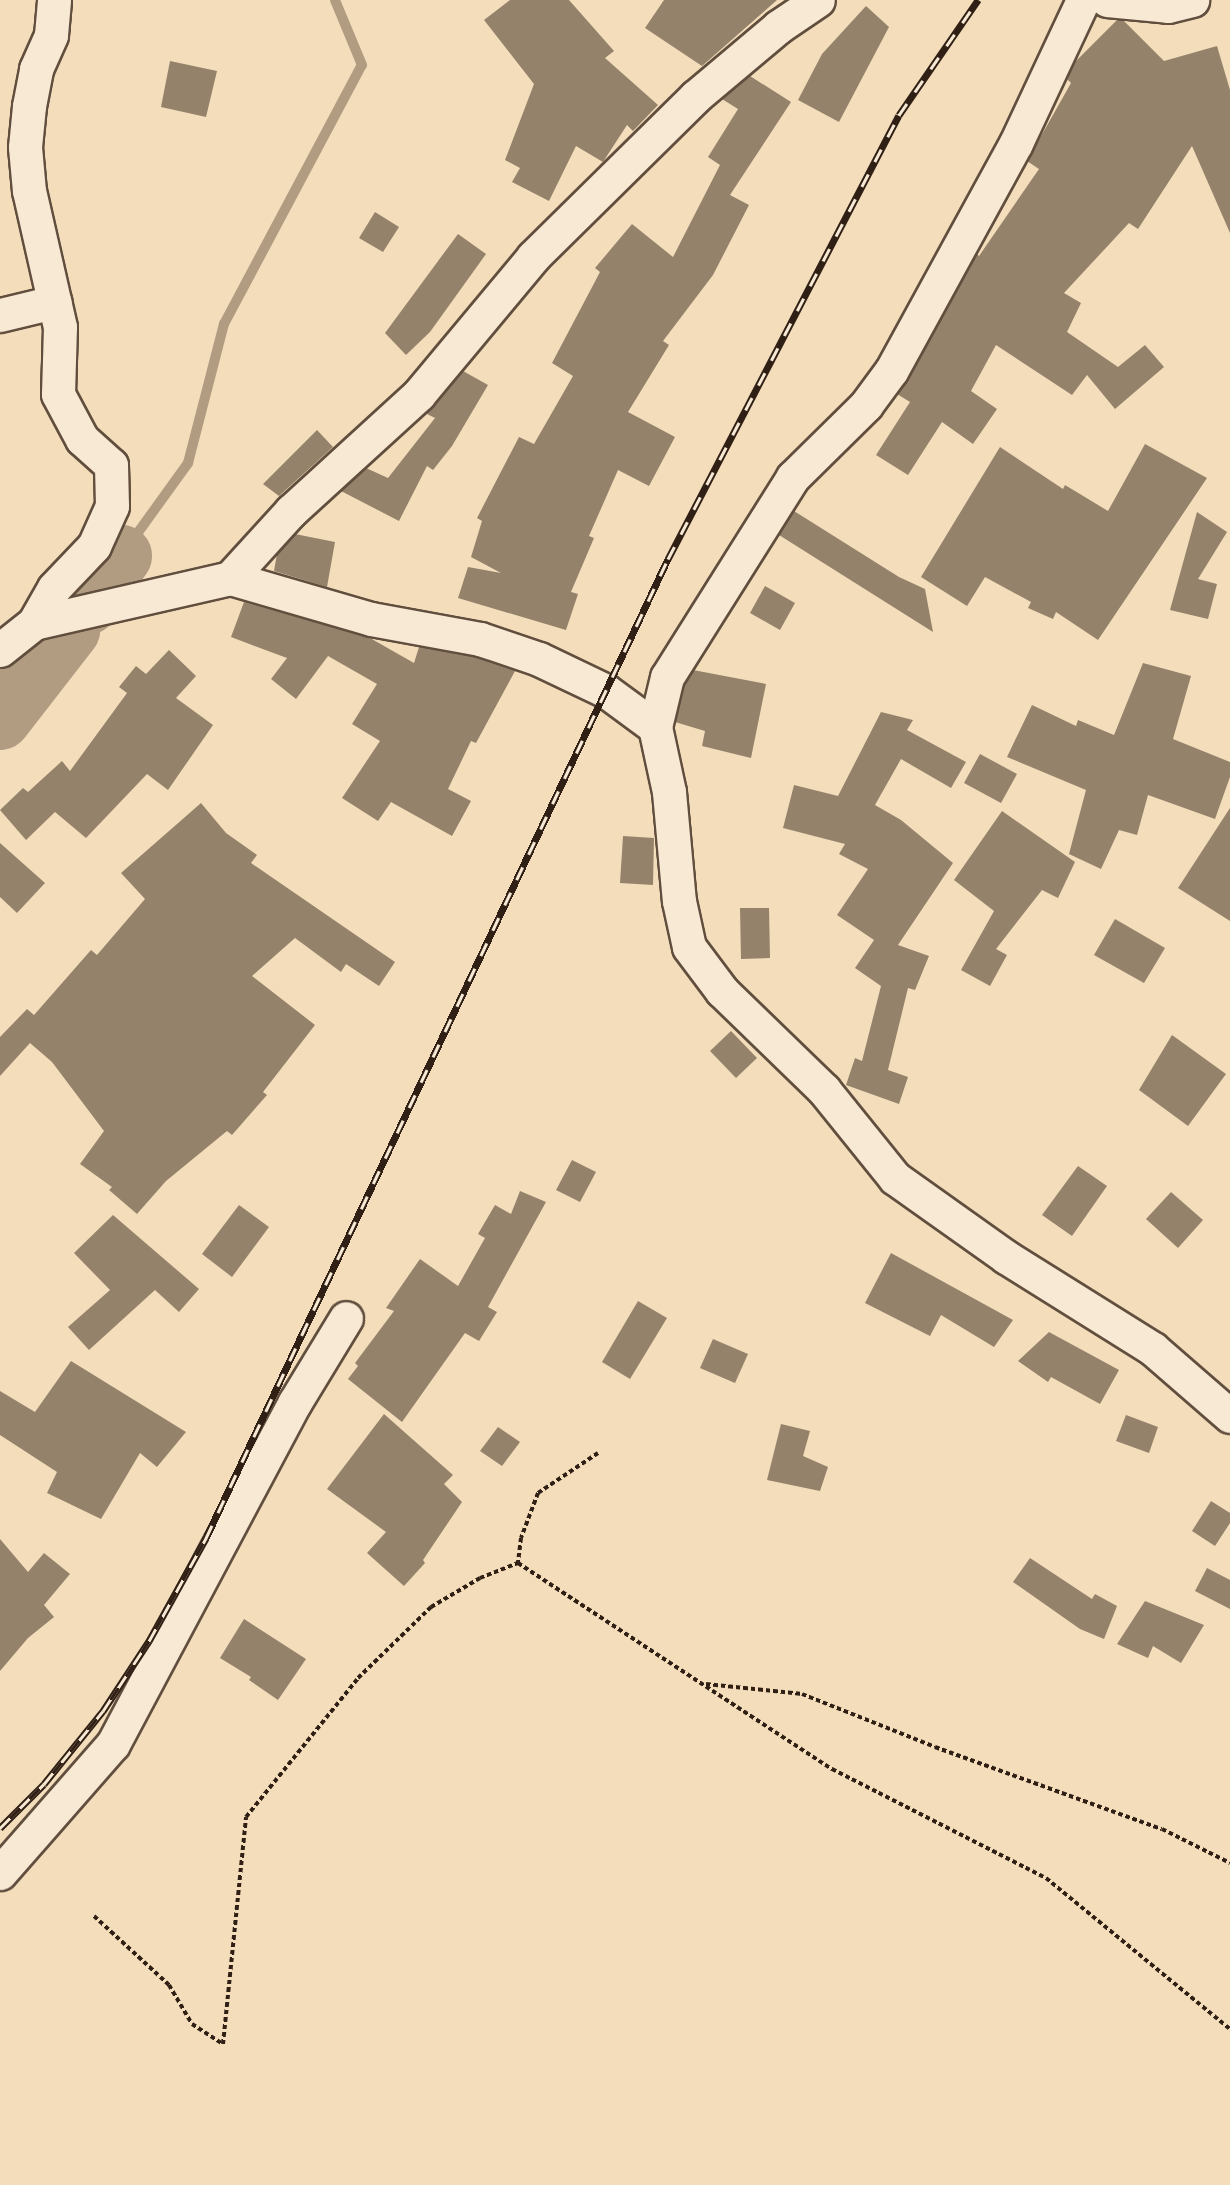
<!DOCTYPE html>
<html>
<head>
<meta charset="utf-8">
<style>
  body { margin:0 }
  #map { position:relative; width:1230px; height:2185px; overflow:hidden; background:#f3ddbb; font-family:Vollkorn,serif }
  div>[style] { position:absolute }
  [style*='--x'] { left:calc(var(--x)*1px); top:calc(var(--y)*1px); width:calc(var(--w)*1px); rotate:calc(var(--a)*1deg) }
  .stream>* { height:10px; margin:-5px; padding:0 5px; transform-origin:5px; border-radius:5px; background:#b19c82 }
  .river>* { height:62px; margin:-31px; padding:0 31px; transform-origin:31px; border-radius:31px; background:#b19c82 }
  .building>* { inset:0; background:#95826b }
  .path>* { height:4px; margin-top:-2px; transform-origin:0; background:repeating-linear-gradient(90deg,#301f14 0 4.5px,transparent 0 7.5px) }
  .roads { filter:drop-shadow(2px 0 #614e3e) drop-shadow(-2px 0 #614e3e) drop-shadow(0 2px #614e3e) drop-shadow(0 -2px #614e3e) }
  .minor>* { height:33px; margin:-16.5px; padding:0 16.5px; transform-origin:16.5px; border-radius:16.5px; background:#f7e9d3 }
  .rail>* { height:7px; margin-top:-3.5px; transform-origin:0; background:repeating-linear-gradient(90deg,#f7e9d3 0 14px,#301f14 0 28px); box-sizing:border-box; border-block:2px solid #301f14 }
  span { translate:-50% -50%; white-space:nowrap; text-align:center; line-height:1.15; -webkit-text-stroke:4.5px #f7e9d3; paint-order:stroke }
</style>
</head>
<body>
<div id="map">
  <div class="stream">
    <i style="--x:121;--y:556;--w:115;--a:-54.2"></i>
    <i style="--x:188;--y:463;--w:144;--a:-75.5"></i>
    <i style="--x:224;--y:324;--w:293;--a:-62"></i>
    <i style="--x:362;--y:65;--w:70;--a:-112.6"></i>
  </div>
  <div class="river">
    <i style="--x:87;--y:604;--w:59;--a:-54.7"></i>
    <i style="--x:0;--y:719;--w:113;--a:-52.2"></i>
  </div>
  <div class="building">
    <i style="clip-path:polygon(510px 0,569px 0,614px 51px,605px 58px,658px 105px,633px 131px,627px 125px,603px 162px,576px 146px,549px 201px,512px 182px,520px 168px,505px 160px,534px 84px,484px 20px)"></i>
    <i style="clip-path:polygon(664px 0,777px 0,702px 66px,645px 28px)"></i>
    <i style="clip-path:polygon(866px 6px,889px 27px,839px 122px,798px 100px,822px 54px)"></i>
    <i style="clip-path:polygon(1117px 20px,1123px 20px,1164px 61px,1217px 46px,1230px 90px,1230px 233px,1192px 146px,1138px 229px,1129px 223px,1064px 293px,1081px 303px,1067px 332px,1118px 367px,1145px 345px,1164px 367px,1115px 409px,1087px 375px,1072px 395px,996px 345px,971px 391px,997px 409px,973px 444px,942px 422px,908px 475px,876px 455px,910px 402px,897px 394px,977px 254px,979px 256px,1039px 169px,1027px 161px,1071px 83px,1067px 79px,1075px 62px)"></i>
    <i style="clip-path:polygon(170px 61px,217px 71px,206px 117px,161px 107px)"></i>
    <i style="clip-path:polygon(750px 76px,791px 102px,730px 195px,749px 205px,713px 275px,663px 341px,669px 345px,628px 412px,675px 437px,649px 486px,618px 470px,589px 536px,594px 538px,571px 592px,578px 594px,566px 630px,458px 598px,468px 567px,501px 573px,471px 557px,482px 521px,477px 518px,519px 437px,534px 444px,573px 376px,552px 363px,600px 272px,595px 268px,632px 224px,673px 257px,720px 165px,708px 157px,738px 109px,722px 99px)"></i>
    <i style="clip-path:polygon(375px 212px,399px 227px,383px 252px,359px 238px)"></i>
    <i style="clip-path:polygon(458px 234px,486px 254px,430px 332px,406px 355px,385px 333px)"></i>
    <i style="clip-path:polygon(463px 371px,488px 385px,452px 446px,433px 470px,427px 466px,399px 521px,341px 491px,366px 468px,388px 478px,435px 418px,427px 414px,430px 409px)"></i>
    <i style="clip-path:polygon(317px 430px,333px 447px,279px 496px,263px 484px)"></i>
    <i style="clip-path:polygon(1145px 444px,1207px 478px,1098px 640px,1056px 612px,1053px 619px,1028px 608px,1031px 602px,985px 577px,967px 606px,921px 577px,1000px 447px,1063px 489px,1065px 485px,1108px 511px)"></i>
    <i style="clip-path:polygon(794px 511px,899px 577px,925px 589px,933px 632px,779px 535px)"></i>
    <i style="clip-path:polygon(1197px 512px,1227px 532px,1198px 579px,1217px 584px,1208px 619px,1170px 610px)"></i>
    <i style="clip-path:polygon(295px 534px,335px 542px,327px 587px,274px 571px,277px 554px)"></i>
    <i style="clip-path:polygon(765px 586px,795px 603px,780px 630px,750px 613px)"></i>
    <i style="clip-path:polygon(244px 602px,370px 638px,414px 663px,419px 647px,475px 657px,515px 671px,476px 743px,471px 741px,448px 789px,471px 801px,452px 836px,391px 802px,378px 821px,342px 798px,380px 741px,352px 724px,377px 684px,328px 656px,296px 699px,271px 679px,287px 658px,231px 637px)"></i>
    <i style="clip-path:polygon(169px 650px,196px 676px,176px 698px,213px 725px,168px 790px,147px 774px,86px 838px,55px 812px,26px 840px,0 810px,23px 788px,28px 792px,62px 761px,70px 771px,127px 693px,119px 687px,136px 666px,146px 674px)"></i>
    <i style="clip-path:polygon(1143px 663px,1191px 676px,1173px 739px,1230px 762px,1230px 777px,1215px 819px,1148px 795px,1137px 835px,1119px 830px,1101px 869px,1069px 854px,1086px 790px,1007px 757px,1032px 705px,1076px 726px,1078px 720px,1114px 735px)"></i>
    <i style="clip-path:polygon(693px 670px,766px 684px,751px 758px,702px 746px,705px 731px,675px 722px,685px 684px)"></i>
    <i style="clip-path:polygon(881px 712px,913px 720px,907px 730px,966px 762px,951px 788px,901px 759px,875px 805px,901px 820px,953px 863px,898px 945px,929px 956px,915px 990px,908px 988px,888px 1070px,908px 1077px,899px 1104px,846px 1085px,855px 1058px,862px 1061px,881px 986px,855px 968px,874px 940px,837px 915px,868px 869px,839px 854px,845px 844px,783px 828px,794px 785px,838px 796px)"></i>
    <i style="clip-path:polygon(980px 754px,1017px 774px,1001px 803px,964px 783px)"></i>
    <i style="clip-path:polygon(201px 803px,226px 833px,257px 855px,251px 863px,395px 962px,379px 986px,346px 964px,341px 972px,295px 938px,252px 976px,315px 1025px,263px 1092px,267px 1095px,232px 1135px,227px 1131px,166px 1181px,137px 1214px,109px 1190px,112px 1187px,80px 1164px,104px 1131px,52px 1062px,30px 1043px,0 1076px,0 1037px,27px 1009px,34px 1015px,91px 950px,97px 955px,145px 899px,121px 873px)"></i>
    <i style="clip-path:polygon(1230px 808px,1230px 921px,1178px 888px)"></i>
    <i style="clip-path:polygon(1002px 811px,1075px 862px,1058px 898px,1042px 890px,996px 949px,1007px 955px,990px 986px,961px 970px,994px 911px,954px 880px)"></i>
    <i style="clip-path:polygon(623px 836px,654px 838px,653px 885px,620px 883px)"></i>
    <i style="clip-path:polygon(0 843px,45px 883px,17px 913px,0 897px)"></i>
    <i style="clip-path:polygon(740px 908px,769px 908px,770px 958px,741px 959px)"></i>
    <i style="clip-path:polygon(1115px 919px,1165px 948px,1144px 983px,1094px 955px)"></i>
    <i style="clip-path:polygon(731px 1031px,757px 1058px,736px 1078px,710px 1051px)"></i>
    <i style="clip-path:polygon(1172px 1035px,1226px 1074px,1188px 1126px,1139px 1090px)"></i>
    <i style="clip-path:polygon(572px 1160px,596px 1172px,580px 1202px,556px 1190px)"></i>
    <i style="clip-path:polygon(1078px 1166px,1107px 1186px,1072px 1236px,1042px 1215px)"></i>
    <i style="clip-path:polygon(520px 1191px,546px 1202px,488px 1307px,497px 1312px,479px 1341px,465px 1333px,402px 1422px,348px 1379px,358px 1366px,355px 1363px,394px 1311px,386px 1308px,420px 1259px,458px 1286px,485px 1238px,478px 1234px,495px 1205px,511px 1214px)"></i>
    <i style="clip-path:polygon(1171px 1192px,1203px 1220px,1178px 1248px,1146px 1219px)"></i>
    <i style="clip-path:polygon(239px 1205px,269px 1227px,232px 1277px,202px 1254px)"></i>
    <i style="clip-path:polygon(113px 1215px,199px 1289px,179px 1312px,155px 1290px,89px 1350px,68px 1327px,110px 1290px,74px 1253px)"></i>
    <i style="clip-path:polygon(891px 1253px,1013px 1320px,994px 1347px,941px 1315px,930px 1336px,865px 1303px)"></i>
    <i style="clip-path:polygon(638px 1301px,667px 1318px,630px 1379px,602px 1362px)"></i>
    <i style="clip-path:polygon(1049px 1332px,1119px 1370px,1100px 1404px,1051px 1377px,1048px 1382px,1018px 1361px)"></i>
    <i style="clip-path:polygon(713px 1339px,748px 1354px,735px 1383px,700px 1368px)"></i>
    <i style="clip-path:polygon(71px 1361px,186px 1432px,157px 1467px,140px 1453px,101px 1519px,47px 1493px,57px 1472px,0 1435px,0 1391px,35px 1412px)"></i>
    <i style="clip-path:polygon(384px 1414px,453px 1475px,444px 1484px,462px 1502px,423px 1560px,425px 1563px,404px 1586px,367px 1553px,386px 1532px,327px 1489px)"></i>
    <i style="clip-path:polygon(1126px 1415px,1158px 1427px,1149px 1453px,1116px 1441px)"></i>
    <i style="clip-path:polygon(781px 1424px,810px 1431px,803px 1456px,828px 1467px,820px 1491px,767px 1480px)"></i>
    <i style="clip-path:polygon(498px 1427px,520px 1442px,502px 1466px,480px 1451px)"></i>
    <i style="clip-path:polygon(1211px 1501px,1230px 1513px,1230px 1523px,1215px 1546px,1192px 1531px)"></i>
    <i style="clip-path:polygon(0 1539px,28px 1572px,44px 1553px,70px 1574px,44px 1605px,54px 1617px,28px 1638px,0 1671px)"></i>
    <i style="clip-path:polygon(1030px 1558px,1092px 1599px,1095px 1594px,1117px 1606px,1104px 1639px,1080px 1629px,1013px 1582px)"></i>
    <i style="clip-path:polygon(1207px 1568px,1230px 1580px,1230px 1609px,1195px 1591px)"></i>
    <i style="clip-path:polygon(1145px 1601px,1204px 1625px,1181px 1663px,1153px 1646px,1148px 1658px,1117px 1644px)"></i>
    <i style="clip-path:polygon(244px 1619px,306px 1659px,278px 1700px,249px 1680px,251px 1677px,220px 1658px)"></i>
  </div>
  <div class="path">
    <i style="--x:598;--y:1453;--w:72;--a:146.3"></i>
    <i style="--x:538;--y:1493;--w:48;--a:110.7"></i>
    <i style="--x:521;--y:1538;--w:25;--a:97"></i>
    <i style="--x:518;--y:1563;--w:376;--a:33.3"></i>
    <i style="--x:832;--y:1769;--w:240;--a:27"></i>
    <i style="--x:1046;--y:1878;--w:238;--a:39.4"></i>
    <i style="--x:706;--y:1684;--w:97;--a:5.9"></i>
    <i style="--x:802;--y:1694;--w:143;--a:21.7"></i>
    <i style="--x:935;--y:1747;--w:241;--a:19.9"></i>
    <i style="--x:1162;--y:1829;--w:76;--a:26.6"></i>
    <i style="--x:94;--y:1916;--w:102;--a:42.6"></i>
    <i style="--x:169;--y:1985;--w:45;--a:59.5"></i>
    <i style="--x:192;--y:2024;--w:37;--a:33"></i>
    <i style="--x:223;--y:2044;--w:228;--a:-84.2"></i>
    <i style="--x:246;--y:1817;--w:179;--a:-51.1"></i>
    <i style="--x:358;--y:1678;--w:102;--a:-44.2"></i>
    <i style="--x:431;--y:1607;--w:57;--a:-30.6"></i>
    <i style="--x:480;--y:1578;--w:41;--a:-21.5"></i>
  </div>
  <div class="roads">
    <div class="minor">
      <i style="--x:1083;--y:0;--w:158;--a:115.1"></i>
      <i style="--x:1016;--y:143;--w:260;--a:118.7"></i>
      <i style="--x:891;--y:371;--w:42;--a:126.3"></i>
      <i style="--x:866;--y:405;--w:103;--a:135.4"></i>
      <i style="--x:793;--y:477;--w:236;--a:122.2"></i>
      <i style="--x:667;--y:677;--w:51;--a:103.5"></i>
      <i style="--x:655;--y:727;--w:66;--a:77.8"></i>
      <i style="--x:669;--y:792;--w:109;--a:84.8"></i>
      <i style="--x:679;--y:901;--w:47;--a:77.7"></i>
      <i style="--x:689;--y:947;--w:55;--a:53.1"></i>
      <i style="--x:722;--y:991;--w:142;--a:44.1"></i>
      <i style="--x:824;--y:1090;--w:113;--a:51.1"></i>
      <i style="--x:895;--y:1178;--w:136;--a:35.4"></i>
      <i style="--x:1006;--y:1257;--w:173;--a:32"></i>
      <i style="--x:1153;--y:1349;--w:102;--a:41"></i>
      <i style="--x:1107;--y:0;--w:61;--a:5.6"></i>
      <i style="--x:1168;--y:6;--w:25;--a:-14"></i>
      <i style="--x:0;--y:315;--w:56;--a:-13.5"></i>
      <i style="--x:230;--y:578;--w:147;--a:16.2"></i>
      <i style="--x:371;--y:619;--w:111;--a:10.4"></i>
      <i style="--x:480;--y:639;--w:62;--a:18.7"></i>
      <i style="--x:539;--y:659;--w:74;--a:25.5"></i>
      <i style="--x:606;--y:691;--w:61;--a:36.3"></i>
      <i style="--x:34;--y:623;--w:201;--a:-12.9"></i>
      <i style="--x:230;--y:578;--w:91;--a:-47.7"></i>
      <i style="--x:291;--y:511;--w:173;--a:-42.4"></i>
      <i style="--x:419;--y:394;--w:178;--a:-50.2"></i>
      <i style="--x:533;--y:257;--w:228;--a:-44.6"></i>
      <i style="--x:695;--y:97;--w:109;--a:-40.1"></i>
      <i style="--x:778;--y:27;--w:48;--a:-34"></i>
      <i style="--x:0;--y:650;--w:43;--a:-38.5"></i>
      <i style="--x:34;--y:623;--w:40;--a:-60.3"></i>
      <i style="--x:54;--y:588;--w:58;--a:-46.4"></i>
      <i style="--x:94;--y:546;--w:44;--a:-65.8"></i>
      <i style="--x:112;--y:506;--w:41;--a:-91.4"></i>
      <i style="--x:111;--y:465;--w:39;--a:-138"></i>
      <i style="--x:82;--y:439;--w:51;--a:-118.1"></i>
      <i style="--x:58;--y:394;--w:67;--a:-88.3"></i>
      <i style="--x:60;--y:327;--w:139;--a:-102.8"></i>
      <i style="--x:29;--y:191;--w:44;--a:-95.2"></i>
      <i style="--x:25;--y:147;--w:41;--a:-84.4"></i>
      <i style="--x:29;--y:106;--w:38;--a:-79"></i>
      <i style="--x:36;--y:69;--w:37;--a:-66"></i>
      <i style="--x:51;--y:35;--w:35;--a:-85"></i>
      <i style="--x:0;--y:1873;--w:171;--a:-48.8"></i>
      <i style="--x:113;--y:1744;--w:387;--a:-62"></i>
      <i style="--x:295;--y:1402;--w:98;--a:-58.7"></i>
    </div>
  </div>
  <div class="rail">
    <i style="--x:0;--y:1828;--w:62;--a:-45"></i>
    <i style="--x:44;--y:1784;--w:94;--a:-51.1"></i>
    <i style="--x:103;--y:1711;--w:84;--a:-56.7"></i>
    <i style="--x:149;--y:1641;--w:118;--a:-61"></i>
    <i style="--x:206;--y:1538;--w:1083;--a:-64.74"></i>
    <i style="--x:668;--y:559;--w:500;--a:-62.51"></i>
    <i style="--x:899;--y:115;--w:140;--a:-55.5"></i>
  </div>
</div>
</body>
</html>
